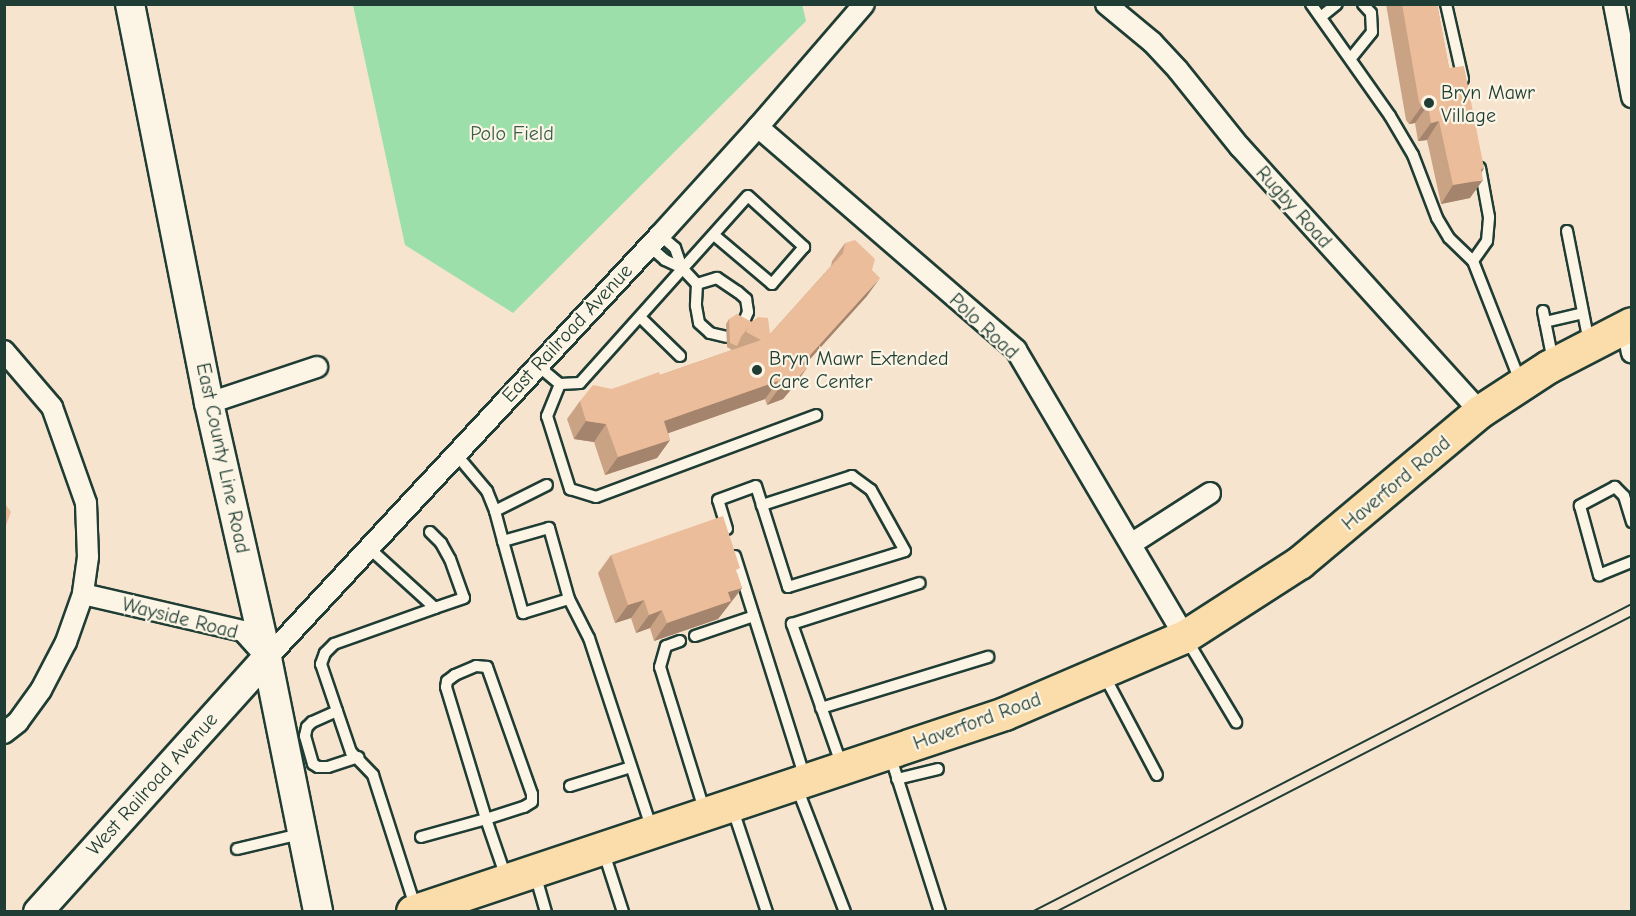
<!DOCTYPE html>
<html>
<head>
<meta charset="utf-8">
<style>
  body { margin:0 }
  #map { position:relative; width:1636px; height:916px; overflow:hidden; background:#f7e4cf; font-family:"Comic Neue",sans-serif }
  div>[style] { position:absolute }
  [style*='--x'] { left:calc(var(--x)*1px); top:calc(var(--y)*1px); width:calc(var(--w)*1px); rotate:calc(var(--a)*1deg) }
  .green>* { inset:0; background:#9cdfab }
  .roads { filter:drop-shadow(2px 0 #1f3d34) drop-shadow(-2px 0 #1f3d34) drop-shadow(0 2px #1f3d34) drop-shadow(0 -2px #1f3d34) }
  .lane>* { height:10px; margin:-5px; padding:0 5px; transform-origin:5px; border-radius:5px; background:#fcf5e5 }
  .street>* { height:20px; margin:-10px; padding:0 10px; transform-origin:10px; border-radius:10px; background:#fcf5e5 }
  .secondary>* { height:28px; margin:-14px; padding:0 14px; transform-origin:14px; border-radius:14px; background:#fcf5e5 }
  .primary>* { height:32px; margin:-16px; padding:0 16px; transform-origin:16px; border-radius:16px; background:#faddab }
  .tram>* { height:1.5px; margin:-0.75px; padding:0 0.75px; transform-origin:0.75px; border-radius:0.75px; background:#1f3d34 }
  .wall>* { inset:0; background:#caa385 }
  .shaded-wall>* { inset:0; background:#a4846c }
  .building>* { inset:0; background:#ebbd9b }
  .dots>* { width:16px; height:16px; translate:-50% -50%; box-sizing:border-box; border:3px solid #fcf5e5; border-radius:50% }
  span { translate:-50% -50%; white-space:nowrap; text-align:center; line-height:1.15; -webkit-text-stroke:4.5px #fcf5e5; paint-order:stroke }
  .poi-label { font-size:20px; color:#1f3d34 }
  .left { translate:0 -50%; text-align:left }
  .park-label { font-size:20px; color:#385d4c }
  .street-label { font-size:20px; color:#1f3d34 }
  .frame { position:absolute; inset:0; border:6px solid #1f3d34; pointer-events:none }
</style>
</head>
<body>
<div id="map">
  <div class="green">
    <i style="clip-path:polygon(802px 4px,806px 21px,513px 313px,405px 245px,353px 5px)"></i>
  </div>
  <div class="roads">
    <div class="lane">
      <i style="--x:1311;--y:4;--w:137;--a:54.8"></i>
      <i style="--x:1390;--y:116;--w:45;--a:59.5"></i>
      <i style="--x:1413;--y:155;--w:67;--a:69.1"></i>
      <i style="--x:1437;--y:218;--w:23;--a:59"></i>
      <i style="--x:1449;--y:238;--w:33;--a:44"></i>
      <i style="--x:1473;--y:261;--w:129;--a:68.6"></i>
      <i style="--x:1446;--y:4;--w:77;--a:77.2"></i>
      <i style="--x:1322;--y:16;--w:19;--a:-39"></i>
      <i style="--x:1351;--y:58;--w:33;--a:-51"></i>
      <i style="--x:1372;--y:32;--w:19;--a:-93"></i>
      <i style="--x:1371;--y:13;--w:12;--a:-132"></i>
      <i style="--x:1567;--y:231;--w:113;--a:78.8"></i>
      <i style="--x:660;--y:235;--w:20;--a:41"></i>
      <i style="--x:675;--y:248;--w:21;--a:71"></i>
      <i style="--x:649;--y:246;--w:21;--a:41"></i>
      <i style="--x:665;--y:260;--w:19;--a:25"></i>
      <i style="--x:682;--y:268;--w:22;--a:47"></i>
      <i style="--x:697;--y:284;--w:22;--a:93"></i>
      <i style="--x:696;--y:306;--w:17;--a:80"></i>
      <i style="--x:699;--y:323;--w:15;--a:42"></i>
      <i style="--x:710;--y:333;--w:17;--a:13"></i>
      <i style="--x:1473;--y:261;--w:24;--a:-55"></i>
      <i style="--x:1487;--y:241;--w:24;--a:-85"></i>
      <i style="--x:1489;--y:217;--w:50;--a:-100.4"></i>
      <i style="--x:697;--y:284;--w:21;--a:-17"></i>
      <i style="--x:717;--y:278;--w:25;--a:34"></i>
      <i style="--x:738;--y:292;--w:11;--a:41"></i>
      <i style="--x:746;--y:299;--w:13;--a:81"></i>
      <i style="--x:748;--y:312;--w:13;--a:113"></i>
      <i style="--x:1543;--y:311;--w:51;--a:78.7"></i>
      <i style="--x:640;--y:317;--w:56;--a:44.3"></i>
      <i style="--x:1545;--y:322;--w:39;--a:-13"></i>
      <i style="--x:537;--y:365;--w:30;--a:40"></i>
      <i style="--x:560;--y:384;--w:20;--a:-3"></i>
      <i style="--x:580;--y:383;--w:251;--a:-48.1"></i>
      <i style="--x:748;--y:196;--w:76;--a:42.3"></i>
      <i style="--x:804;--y:247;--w:49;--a:130.9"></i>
      <i style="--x:772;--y:284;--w:76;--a:-139.8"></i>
      <i style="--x:560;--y:384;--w:35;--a:112"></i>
      <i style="--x:547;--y:416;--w:77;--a:72.5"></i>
      <i style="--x:570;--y:489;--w:27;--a:17"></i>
      <i style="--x:596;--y:497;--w:235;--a:-20.4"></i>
      <i style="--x:455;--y:453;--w:50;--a:49.9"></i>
      <i style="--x:487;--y:491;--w:22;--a:68"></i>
      <i style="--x:495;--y:511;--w:58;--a:-26.6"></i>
      <i style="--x:495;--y:511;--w:31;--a:75"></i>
      <i style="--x:503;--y:541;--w:75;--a:74.5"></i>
      <i style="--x:523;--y:613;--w:48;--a:-16.9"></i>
      <i style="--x:569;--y:599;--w:74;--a:-105.7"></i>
      <i style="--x:549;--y:528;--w:48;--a:164.2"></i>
      <i style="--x:1632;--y:522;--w:27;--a:-107"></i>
      <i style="--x:1624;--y:496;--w:13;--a:-135"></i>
      <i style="--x:1615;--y:487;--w:40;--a:152"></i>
      <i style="--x:1580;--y:506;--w:72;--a:74.6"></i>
      <i style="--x:1599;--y:575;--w:35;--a:-22"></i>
      <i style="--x:727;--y:529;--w:30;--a:-107"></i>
      <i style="--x:718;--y:500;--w:40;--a:-20.2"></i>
      <i style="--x:756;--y:486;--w:106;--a:72.4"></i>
      <i style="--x:788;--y:587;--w:122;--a:-17.1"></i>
      <i style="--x:905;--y:551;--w:70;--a:-119.1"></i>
      <i style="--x:871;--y:490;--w:24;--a:-144"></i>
      <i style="--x:852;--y:476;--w:95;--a:162.1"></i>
      <i style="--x:430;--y:532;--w:16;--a:45"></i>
      <i style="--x:441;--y:543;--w:18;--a:61"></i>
      <i style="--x:450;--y:559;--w:41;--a:70.3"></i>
      <i style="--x:464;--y:598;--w:31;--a:161"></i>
      <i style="--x:369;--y:548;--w:89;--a:42.3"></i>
      <i style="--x:435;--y:608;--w:107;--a:160.4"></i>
      <i style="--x:334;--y:644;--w:13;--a:135"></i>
      <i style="--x:325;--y:653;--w:12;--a:110"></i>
      <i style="--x:321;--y:664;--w:93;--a:71.2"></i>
      <i style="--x:351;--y:752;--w:32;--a:46"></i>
      <i style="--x:373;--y:775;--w:141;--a:72.2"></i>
      <i style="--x:735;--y:556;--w:233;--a:72.5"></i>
      <i style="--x:569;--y:599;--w:44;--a:62.9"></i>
      <i style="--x:589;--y:638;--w:202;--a:71.8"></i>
      <i style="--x:695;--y:636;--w:62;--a:-18.7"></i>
      <i style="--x:1187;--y:640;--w:96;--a:59.1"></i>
      <i style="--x:680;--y:641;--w:15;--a:160"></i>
      <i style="--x:666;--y:646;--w:22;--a:106"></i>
      <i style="--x:660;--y:667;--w:152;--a:72.8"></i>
      <i style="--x:1104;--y:675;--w:113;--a:62.1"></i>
      <i style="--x:821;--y:708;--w:175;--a:-17"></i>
      <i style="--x:337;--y:711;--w:27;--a:156"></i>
      <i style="--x:312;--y:722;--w:7;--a:135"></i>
      <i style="--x:307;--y:727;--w:9;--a:103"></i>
      <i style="--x:305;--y:736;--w:29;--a:74"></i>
      <i style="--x:313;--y:764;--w:6;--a:31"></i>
      <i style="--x:318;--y:767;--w:10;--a:0"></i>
      <i style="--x:328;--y:767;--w:32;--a:-18"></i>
      <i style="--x:890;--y:755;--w:165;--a:72.3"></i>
      <i style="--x:842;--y:766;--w:151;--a:-109.4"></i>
      <i style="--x:792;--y:624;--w:134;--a:-17.8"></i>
      <i style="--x:897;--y:779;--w:42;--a:-13.7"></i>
      <i style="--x:796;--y:785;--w:136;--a:68.9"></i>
      <i style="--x:570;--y:786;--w:64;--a:-17.3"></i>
      <i style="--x:732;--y:807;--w:111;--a:71.6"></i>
      <i style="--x:421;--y:837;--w:67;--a:-15.5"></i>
      <i style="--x:486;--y:819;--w:40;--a:-18"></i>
      <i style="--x:524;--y:807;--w:9;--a:-32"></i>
      <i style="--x:532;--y:802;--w:8;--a:-90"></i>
      <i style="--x:532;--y:794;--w:135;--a:-109.5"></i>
      <i style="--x:487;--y:667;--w:11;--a:-175"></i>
      <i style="--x:476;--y:666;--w:23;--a:157"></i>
      <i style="--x:455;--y:675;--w:10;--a:143"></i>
      <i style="--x:447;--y:681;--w:6;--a:99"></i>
      <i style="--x:446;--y:687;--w:138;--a:73.1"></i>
      <i style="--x:486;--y:819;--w:61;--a:71"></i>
      <i style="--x:237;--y:849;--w:65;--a:-13.4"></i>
      <i style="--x:603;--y:850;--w:65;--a:72.1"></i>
      <i style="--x:535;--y:874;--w:40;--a:74"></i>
    </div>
    <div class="street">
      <i style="--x:1106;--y:4;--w:60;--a:39.6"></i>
      <i style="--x:1152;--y:42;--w:38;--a:47"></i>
      <i style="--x:1178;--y:70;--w:99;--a:51.2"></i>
      <i style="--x:1240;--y:147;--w:358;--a:47.8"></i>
      <i style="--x:1614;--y:4;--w:95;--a:79"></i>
      <i style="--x:758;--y:127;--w:341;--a:40.8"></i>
      <i style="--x:1016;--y:350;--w:333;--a:59.5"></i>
      <i style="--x:1627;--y:325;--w:28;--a:80"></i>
      <i style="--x:4;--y:351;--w:74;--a:49.4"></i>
      <i style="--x:52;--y:407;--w:102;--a:70.5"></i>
      <i style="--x:86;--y:503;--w:54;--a:87.9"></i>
      <i style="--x:88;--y:557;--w:37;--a:98"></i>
      <i style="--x:83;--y:594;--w:51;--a:109.5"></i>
      <i style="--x:66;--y:642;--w:54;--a:117.5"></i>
      <i style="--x:41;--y:690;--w:39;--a:126"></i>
      <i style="--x:18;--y:722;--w:18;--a:142"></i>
      <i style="--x:209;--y:403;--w:114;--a:-18.4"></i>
      <i style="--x:1131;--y:544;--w:94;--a:-32.8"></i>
      <i style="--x:83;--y:594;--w:164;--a:13"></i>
      <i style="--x:243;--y:631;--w:36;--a:48"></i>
      <i style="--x:267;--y:658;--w:577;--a:-47.11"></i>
      <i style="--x:660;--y:235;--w:146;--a:-47.8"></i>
      <i style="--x:758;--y:127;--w:162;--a:-49.2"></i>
    </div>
    <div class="secondary">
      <i style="--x:130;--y:4;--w:407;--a:78.8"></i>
      <i style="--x:209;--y:403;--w:262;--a:77.2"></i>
      <i style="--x:267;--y:658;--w:259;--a:78.6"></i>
      <i style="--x:38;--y:912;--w:342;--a:-48"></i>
    </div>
    <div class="primary">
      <i style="--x:413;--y:912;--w:624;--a:-18.49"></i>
      <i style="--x:1005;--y:714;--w:196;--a:-23.2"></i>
      <i style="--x:1185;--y:637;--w:137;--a:-32.8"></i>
      <i style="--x:1300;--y:563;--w:235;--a:-40"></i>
      <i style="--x:1480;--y:412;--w:82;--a:-33.1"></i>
      <i style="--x:1549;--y:367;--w:93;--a:-27.4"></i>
    </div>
  </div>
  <div class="tram">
    <i style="--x:1032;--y:912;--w:674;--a:-27.17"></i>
    <i style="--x:1056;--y:912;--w:648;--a:-27.2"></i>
  </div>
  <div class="wall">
    <i style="clip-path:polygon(1386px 4px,1437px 4px,1449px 68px,1484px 168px,1470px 198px,1441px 204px,1427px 140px,1418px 141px,1415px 123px,1409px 124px,1406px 120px)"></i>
    <i style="clip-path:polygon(845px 243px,872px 270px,867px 296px,804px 366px,794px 386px,783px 399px,767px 405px,765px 399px,668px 433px,670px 440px,657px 458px,605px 475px,594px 442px,574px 439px,567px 419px,580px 401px,612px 389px,660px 375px,732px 350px,727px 347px,726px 324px,729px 319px,770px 334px,831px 266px,832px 261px)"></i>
    <i style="clip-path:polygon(611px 555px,737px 573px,742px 588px,718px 619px,654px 641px,650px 628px,636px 633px,631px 618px,615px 623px,598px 573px)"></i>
  </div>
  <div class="shaded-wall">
    <i style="clip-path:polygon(1428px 105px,1415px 123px,1409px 124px,1422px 106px)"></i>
    <i style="clip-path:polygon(1439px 121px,1427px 140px,1418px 141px,1431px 123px)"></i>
    <i style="clip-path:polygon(1484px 168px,1474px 182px,1483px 180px,1470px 198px,1441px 204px,1453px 185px)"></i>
    <i style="clip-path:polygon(880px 278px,867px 296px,789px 382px,802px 364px)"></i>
    <i style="clip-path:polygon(807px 368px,794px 386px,783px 399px,767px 405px,780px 387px)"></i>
    <i style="clip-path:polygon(778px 381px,765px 399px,652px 439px,664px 421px)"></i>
    <i style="clip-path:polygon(586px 421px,606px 424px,594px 442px,574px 439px)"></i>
    <i style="clip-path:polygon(670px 440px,657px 458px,605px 475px,618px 457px)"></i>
    <i style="clip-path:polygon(742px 588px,718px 619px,654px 641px,667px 623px,728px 592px)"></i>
    <i style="clip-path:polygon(644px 600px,631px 618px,615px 623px,628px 605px)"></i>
    <i style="clip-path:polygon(662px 610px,650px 628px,636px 633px,649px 615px)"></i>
  </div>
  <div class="building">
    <i style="clip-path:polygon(1402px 4px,1437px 4px,1449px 68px,1464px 66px,1484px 168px,1481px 169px,1483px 180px,1453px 185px,1439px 121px,1431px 123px,1428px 105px,1422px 106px,1419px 102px)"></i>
    <i style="clip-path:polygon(855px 240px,875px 259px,872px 270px,880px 278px,802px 364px,807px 368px,796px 380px,780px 387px,778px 381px,664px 421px,670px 440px,618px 457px,606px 424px,586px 421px,580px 401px,593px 385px,612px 389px,659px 372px,660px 375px,761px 340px,746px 332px,750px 323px,758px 317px,768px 318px,770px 334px,843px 253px,845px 243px)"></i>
    <i style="clip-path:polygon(737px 314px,752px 322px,741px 337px,737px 346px,730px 343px,729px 319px)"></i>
    <i style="clip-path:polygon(4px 502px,11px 512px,4px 531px)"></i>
    <i style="clip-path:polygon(723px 516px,740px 568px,736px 570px,742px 588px,728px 592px,731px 601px,667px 623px,662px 610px,649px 615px,644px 600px,628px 605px,611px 555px)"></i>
  </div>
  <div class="dots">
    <i style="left:1429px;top:103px;background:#1f3d34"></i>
    <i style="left:757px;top:370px;background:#1f3d34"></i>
  </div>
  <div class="poi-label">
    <span class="left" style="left:1441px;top:104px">Bryn Mawr<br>Village</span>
    <span class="left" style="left:769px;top:370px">Bryn Mawr Extended<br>Care Center</span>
  </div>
  <div class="park-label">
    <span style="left:512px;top:133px">Polo Field</span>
  </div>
  <div class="street-label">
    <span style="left:1294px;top:207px;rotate:48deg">Rugby Road</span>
    <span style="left:984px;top:326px;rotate:43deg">Polo Road</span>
    <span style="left:567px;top:333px;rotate:-47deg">East Railroad Avenue</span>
    <span style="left:223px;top:458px;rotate:78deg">East County Line Road</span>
    <span style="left:1396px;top:483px;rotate:-40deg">Haverford Road</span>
    <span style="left:180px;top:618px;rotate:14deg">Wayside Road</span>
    <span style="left:977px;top:721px;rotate:-20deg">Haverford Road</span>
    <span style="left:152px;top:784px;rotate:-48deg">West Railroad Avenue</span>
  </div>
  <div class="frame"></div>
</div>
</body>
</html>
